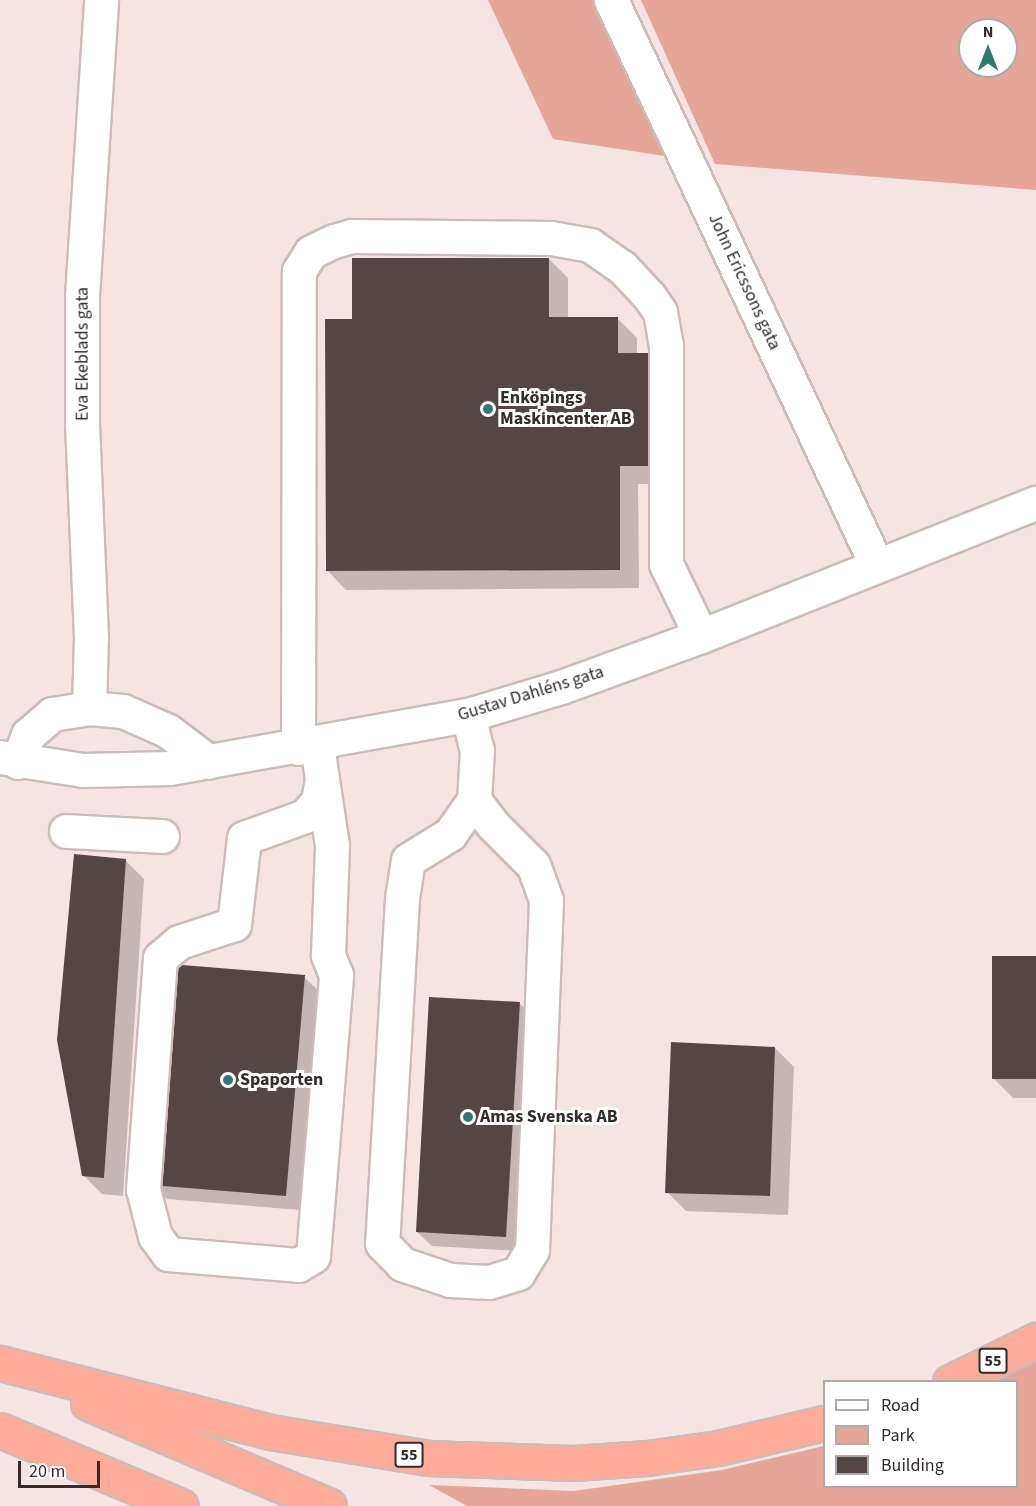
<!DOCTYPE html>
<html>
<head>
<meta charset="utf-8">
<style>
  body { margin:0 }
  #map { position:relative; width:1036px; height:1506px; overflow:hidden; background:#f5e4e1; font-family:"Source Sans 3",sans-serif }
  div>[style] { position:absolute }
  [style*='--x'] { left:calc(var(--x)*1px); top:calc(var(--y)*1px); width:calc(var(--w)*1px); rotate:calc(var(--a)*1deg) }
  .green>* { inset:0; background:#e5a699 }
  .shadow>* { inset:0; background:#0003 }
  .building>* { inset:0; background:#544644 }
  .roads { filter:drop-shadow(2px 0 #ccbcb8) drop-shadow(-2px 0 #ccbcb8) drop-shadow(0 2px #ccbcb8) drop-shadow(0 -2px #ccbcb8) }
  .minor>* { height:33px; margin:-16.5px; padding:0 16.5px; transform-origin:16.5px; border-radius:16.5px; background:#fff }
  .highway>* { height:33px; margin:-16.5px; padding:0 16.5px; transform-origin:16.5px; border-radius:16.5px; background:#feab9a }
  .dots>* { width:16px; height:16px; translate:-50% -50%; box-sizing:border-box; border:3px solid #fff; border-radius:50% }
  span { translate:-50% -50%; white-space:nowrap; text-align:center; line-height:1.15; -webkit-text-stroke:6px #fff; paint-order:stroke }
  .shield-label span { padding:2px 4px; background:#fff; border:2px solid; border-radius:4px; -webkit-text-stroke-width:0 }
  .shield-label { font-size:16px; color:#322c2a; font-weight:700 }
  .street-label { font-size:18px; color:#322c2a }
  .poi-label { font-size:18px; color:#322c2a; font-weight:700 }
  .left { translate:0 -50%; text-align:left }
  .legend { position:absolute; left:823px; top:1380px; width:195px; height:108px; box-sizing:border-box; background:#fff; border:2px solid #adabaa; margin:0; padding:8px 10px; list-style:none; font-size:18px; color:#322c2a }
  .legend li { display:flex; align-items:center; gap:12px; height:30px }
  .legend b { width:30px; border:2px solid #adabaa }
  .north { position:absolute; left:958px; top:18px; width:60px; height:60px; box-sizing:border-box; background:#fff; border:2px solid #adabaa; border-radius:50%; rotate:0deg; font-size:16px; font-weight:700; line-height:24px; text-align:center; color:#322c2a }
  .north::after { content:''; display:block; margin:auto; width:21px; height:27px; background:#307873; clip-path:polygon(50% 0,100% 100%,50% 72%,0 100%) }
  .scale { position:absolute; left:18px; top:1461px; width:82px; height:27px; box-sizing:border-box; border:3px solid #322c2a; border-top:0; padding-left:8px; font-size:18px; line-height:21px; white-space:nowrap; color:#322c2a; -webkit-text-stroke:4px #fff; paint-order:stroke }
</style>
</head>
<body>
<div id="map">
  <div class="green">
    <i style="clip-path:polygon(488px 0,594px 0,665px 156px,553px 139px)"></i>
    <i style="clip-path:polygon(evenodd,641px 0,1036px 0,1036px 190px,715px 164px,641px 0,970px 30px,1006px 30px,1006px 66px,970px 66px,970px 30px)"></i>
    <i style="clip-path:polygon(1036px 1361px,1036px 1506px,467px 1506px,429px 1485px,574px 1491px,722px 1470px,824px 1446px,824px 1486px,1016px 1486px,1016px 1382px,994px 1381px)"></i>
  </div>
  <div class="shadow">
    <i style="clip-path:polygon(549px 259px,568px 278px,568px 319px,618px 319px,637px 338px,637px 354px,670px 484px,638px 484px,639px 588px,346px 590px,327px 570px,354px 321px)"></i>
    <i style="clip-path:polygon(125px 860px,144px 879px,123px 1196px,102px 1194px,83px 1175px)"></i>
    <i style="clip-path:polygon(1036px 957px,1036px 1098px,1013px 1098px,994px 1079px)"></i>
    <i style="clip-path:polygon(304px 977px,319px 991px,300px 1210px,167px 1199px,153px 1184px)"></i>
    <i style="clip-path:polygon(519px 1003px,534px 1018px,520px 1251px,432px 1246px,417px 1232px)"></i>
    <i style="clip-path:polygon(775px 1048px,794px 1067px,788px 1215px,686px 1211px,667px 1192px)"></i>
  </div>
  <div class="building">
    <i style="clip-path:polygon(352px 258px,549px 258px,549px 317px,618px 317px,618px 353px,651px 353px,651px 466px,620px 466px,620px 570px,326px 571px,325px 319px,352px 319px)"></i>
    <i style="clip-path:polygon(74px 854px,126px 859px,104px 1178px,82px 1176px,57px 1040px)"></i>
    <i style="clip-path:polygon(992px 956px,1036px 956px,1036px 1079px,992px 1079px)"></i>
    <i style="clip-path:polygon(170px 964px,305px 975px,286px 1196px,151px 1185px)"></i>
    <i style="clip-path:polygon(429px 997px,520px 1002px,506px 1237px,416px 1232px)"></i>
    <i style="clip-path:polygon(671px 1042px,775px 1047px,770px 1196px,665px 1193px)"></i>
  </div>
  <div class="roads">
    <div class="minor">
      <i style="--x:611;--y:0;--w:623;--a:64.83"></i>
      <i style="--x:89;--y:708;--w:70;--a:-88.4"></i>
      <i style="--x:91;--y:638;--w:216;--a:-92.4"></i>
      <i style="--x:82;--y:422;--w:126;--a:-90"></i>
      <i style="--x:82;--y:296;--w:297;--a:-86.3"></i>
      <i style="--x:468;--y:715;--w:36;--a:76"></i>
      <i style="--x:477;--y:750;--w:50;--a:93.4"></i>
      <i style="--x:474;--y:800;--w:42;--a:125.2"></i>
      <i style="--x:450;--y:834;--w:49;--a:148.2"></i>
      <i style="--x:408;--y:860;--w:39;--a:99"></i>
      <i style="--x:402;--y:899;--w:345;--a:93.3"></i>
      <i style="--x:382;--y:1243;--w:29;--a:46"></i>
      <i style="--x:402;--y:1264;--w:51;--a:18.4"></i>
      <i style="--x:450;--y:1280;--w:39;--a:3"></i>
      <i style="--x:489;--y:1282;--w:30;--a:-17"></i>
      <i style="--x:518;--y:1273;--w:27;--a:-59"></i>
      <i style="--x:532;--y:1250;--w:350;--a:-87.7"></i>
      <i style="--x:546;--y:900;--w:37;--a:-110"></i>
      <i style="--x:533;--y:865;--w:57;--a:-135"></i>
      <i style="--x:493;--y:825;--w:31;--a:-127"></i>
      <i style="--x:317;--y:744;--w:36;--a:82"></i>
      <i style="--x:322;--y:780;--w:21;--a:101"></i>
      <i style="--x:318;--y:801;--w:20;--a:131"></i>
      <i style="--x:305;--y:816;--w:65;--a:160.2"></i>
      <i style="--x:244;--y:838;--w:87;--a:96.6"></i>
      <i style="--x:234;--y:924;--w:58;--a:161.9"></i>
      <i style="--x:179;--y:942;--w:25;--a:140"></i>
      <i style="--x:160;--y:958;--w:232;--a:94.2"></i>
      <i style="--x:143;--y:1189;--w:49;--a:75.7"></i>
      <i style="--x:155;--y:1236;--w:22;--a:54"></i>
      <i style="--x:168;--y:1254;--w:130;--a:4.8"></i>
      <i style="--x:298;--y:1265;--w:17;--a:-31"></i>
      <i style="--x:313;--y:1256;--w:282;--a:-85.3"></i>
      <i style="--x:336;--y:975;--w:22;--a:-112"></i>
      <i style="--x:328;--y:955;--w:110;--a:-87.9"></i>
      <i style="--x:332;--y:845;--w:66;--a:-98.7"></i>
      <i style="--x:298;--y:748;--w:477;--a:-89.9"></i>
      <i style="--x:299;--y:271;--w:22;--a:-58"></i>
      <i style="--x:311;--y:252;--w:25;--a:-26"></i>
      <i style="--x:334;--y:241;--w:18;--a:-16"></i>
      <i style="--x:351;--y:236;--w:200;--a:0.6"></i>
      <i style="--x:551;--y:238;--w:40;--a:10"></i>
      <i style="--x:590;--y:245;--w:39;--a:35"></i>
      <i style="--x:622;--y:267;--w:40;--a:47"></i>
      <i style="--x:649;--y:296;--w:19;--a:55"></i>
      <i style="--x:660;--y:312;--w:34;--a:80"></i>
      <i style="--x:666;--y:345;--w:219;--a:90"></i>
      <i style="--x:666;--y:564;--w:80;--a:64.1"></i>
      <i style="--x:0;--y:757;--w:84;--a:8.9"></i>
      <i style="--x:83;--y:770;--w:87;--a:-1.3"></i>
      <i style="--x:170;--y:768;--w:303;--a:-10.1"></i>
      <i style="--x:468;--y:715;--w:97;--a:-16.8"></i>
      <i style="--x:561;--y:687;--w:149;--a:-20"></i>
      <i style="--x:701;--y:636;--w:360;--a:-21.7"></i>
      <i style="--x:18;--y:762;--w:29;--a:-70"></i>
      <i style="--x:28;--y:735;--w:32;--a:-41"></i>
      <i style="--x:52;--y:714;--w:37;--a:-9"></i>
      <i style="--x:89;--y:708;--w:34;--a:5"></i>
      <i style="--x:123;--y:711;--w:49;--a:24"></i>
      <i style="--x:168;--y:731;--w:51;--a:37.1"></i>
      <i style="--x:66;--y:831;--w:96;--a:3"></i>
    </div>
    <div class="highway">
      <i style="--x:0;--y:1363;--w:279;--a:14.3"></i>
      <i style="--x:270;--y:1432;--w:160;--a:9.3"></i>
      <i style="--x:428;--y:1458;--w:146;--a:2"></i>
      <i style="--x:574;--y:1463;--w:73;--a:-3.9"></i>
      <i style="--x:647;--y:1458;--w:72;--a:-8"></i>
      <i style="--x:718;--y:1448;--w:109;--a:-13.3"></i>
      <i style="--x:950;--y:1382;--w:96;--a:-26"></i>
      <i style="--x:88;--y:1403;--w:262;--a:23.1"></i>
      <i style="--x:0;--y:1430;--w:196;--a:22.8"></i>
    </div>
  </div>
  <div class="dots">
    <i style="left:488px;top:409px;background:#307873"></i>
    <i style="left:228px;top:1080px;background:#307873"></i>
    <i style="left:468px;top:1117px;background:#307873"></i>
  </div>
  <div class="shield-label">
    <span style="left:993px;top:1361px">55</span>
    <span style="left:409px;top:1455px">55</span>
  </div>
  <div class="street-label">
    <span style="left:744px;top:282px;rotate:65deg">John Ericssons gata</span>
    <span style="left:83px;top:354px;rotate:-90deg">Eva Ekeblads gata</span>
    <span style="left:531px;top:694px;rotate:-17deg">Gustav Dahléns gata</span>
  </div>
  <div class="poi-label">
    <span class="left" style="left:500px;top:409px">Enköpings<br>Maskincenter AB</span>
    <span class="left" style="left:240px;top:1080px">Spaporten</span>
    <span class="left" style="left:480px;top:1117px">Amas Svenska AB</span>
  </div>
  <ul class="legend">
  <li><b style="height:8px;background:#fff"></b>Road</li>
  <li><b style="height:16px;background:#e5a699"></b>Park</li>
  <li><b style="height:16px;background:#544644"></b>Building</li>
  </ul>
  <div class="north">N</div>
  <div class="scale">20 m</div>
</div>
</body>
</html>
